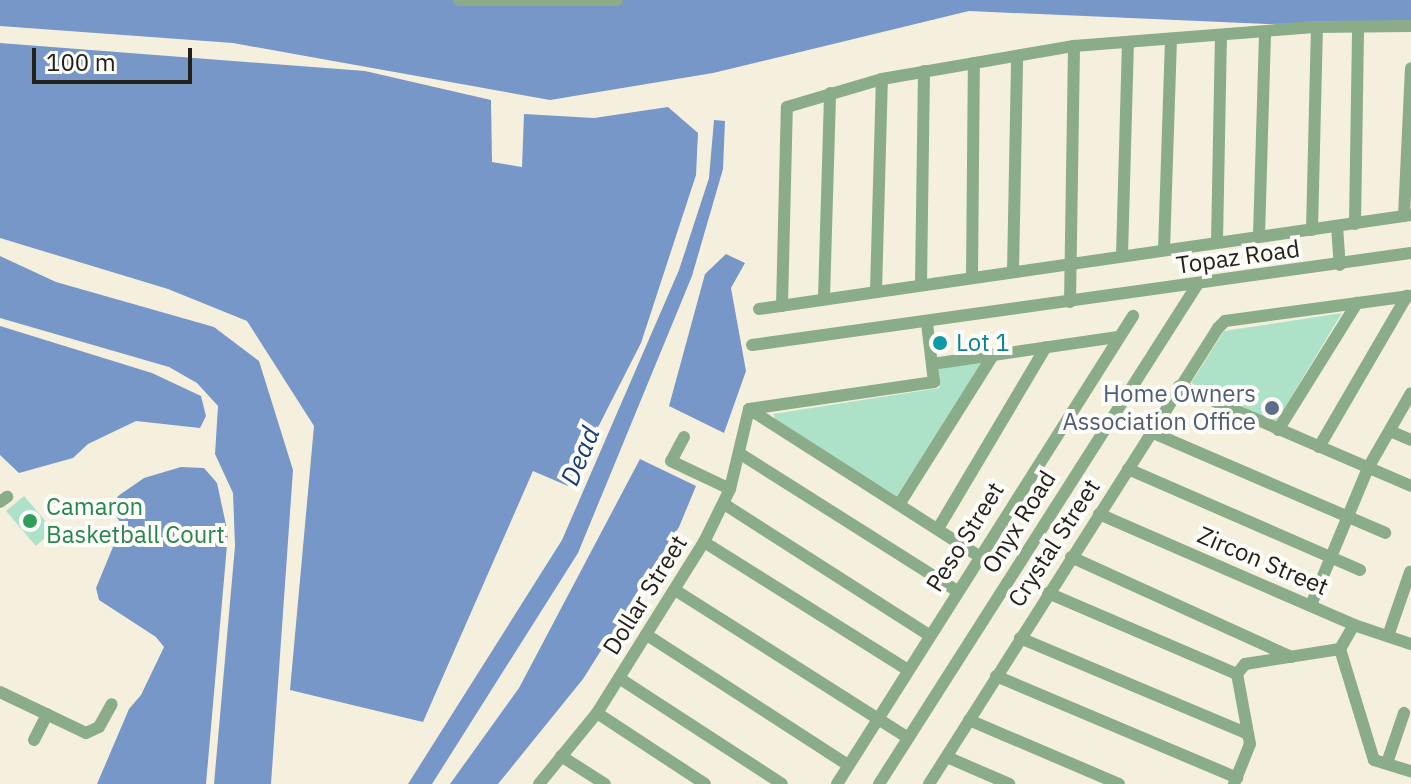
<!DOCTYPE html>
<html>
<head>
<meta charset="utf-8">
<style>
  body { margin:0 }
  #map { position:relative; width:1411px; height:784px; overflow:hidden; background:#f5f0dd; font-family:"IBM Plex Sans",sans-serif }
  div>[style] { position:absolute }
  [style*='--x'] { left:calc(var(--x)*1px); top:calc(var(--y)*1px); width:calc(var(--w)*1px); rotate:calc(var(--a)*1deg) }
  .green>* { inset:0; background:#ade2c9 }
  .water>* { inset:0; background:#7897c9 }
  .minor>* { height:12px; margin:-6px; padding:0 6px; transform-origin:6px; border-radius:6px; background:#8bac88 }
  .dots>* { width:22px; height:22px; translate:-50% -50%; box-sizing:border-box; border:4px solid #fefdf9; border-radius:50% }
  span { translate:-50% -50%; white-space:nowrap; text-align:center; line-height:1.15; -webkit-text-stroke:8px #fefdf9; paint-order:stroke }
  .street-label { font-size:24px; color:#23211a }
  .culture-label { font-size:24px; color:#0d838f }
  .left { translate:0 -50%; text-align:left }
  .service-label { font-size:24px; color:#4e5e75 }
  .right { translate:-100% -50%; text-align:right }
  .leisure-label { font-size:24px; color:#27864d }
  .water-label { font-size:26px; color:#153b77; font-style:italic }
  .scale { position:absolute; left:32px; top:48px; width:160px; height:36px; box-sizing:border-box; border:4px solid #23211a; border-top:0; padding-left:10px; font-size:24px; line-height:28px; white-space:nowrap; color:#23211a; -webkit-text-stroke:6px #fefdf9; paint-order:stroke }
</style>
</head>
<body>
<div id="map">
  <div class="green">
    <i style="clip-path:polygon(1342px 313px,1276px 422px,1191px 383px,1224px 331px)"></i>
    <i style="clip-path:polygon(983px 362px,897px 496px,777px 422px,773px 414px,939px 388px,939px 368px)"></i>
    <i style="clip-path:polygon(24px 496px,53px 530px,36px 546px,6px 511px)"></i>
  </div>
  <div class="water">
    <i style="clip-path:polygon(0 0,1411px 0,1411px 22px,1267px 24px,969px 11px,713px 73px,550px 100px,233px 43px,0 26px)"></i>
    <i style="clip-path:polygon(0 43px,365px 71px,491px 100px,492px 162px,522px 167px,524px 114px,594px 118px,668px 107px,698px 133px,696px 175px,641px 343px,568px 486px,533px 471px,423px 722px,290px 690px,314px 426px,247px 321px,168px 289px,0 238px)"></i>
    <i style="clip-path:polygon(714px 120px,725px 121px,723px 169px,692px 276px,578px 553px,432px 784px,408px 784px,562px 540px,679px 270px,709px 178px)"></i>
    <i style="clip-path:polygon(726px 254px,745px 263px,731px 288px,746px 371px,724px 433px,669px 406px,705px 274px)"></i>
    <i style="clip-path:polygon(0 256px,56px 282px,214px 327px,259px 361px,293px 470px,271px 784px,214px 784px,235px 546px,233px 493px,215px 454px,218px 406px,197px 383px,169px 367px,0 318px)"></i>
    <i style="clip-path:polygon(0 326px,152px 373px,201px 396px,206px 416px,200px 428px,136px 421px,88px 444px,73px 458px,19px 473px,0 455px)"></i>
    <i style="clip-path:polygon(640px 459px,696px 486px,679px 527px,583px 679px,498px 784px,450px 784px,519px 688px)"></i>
    <i style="clip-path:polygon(181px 467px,204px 468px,217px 483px,228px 534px,206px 784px,97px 784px,129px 709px,141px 695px,164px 647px,156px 637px,99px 600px,96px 588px,122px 525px,112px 510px,118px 496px,144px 478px)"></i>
  </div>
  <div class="minor">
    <i style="--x:459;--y:0;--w:158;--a:0"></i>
    <i style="--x:1404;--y:216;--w:148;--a:-87.3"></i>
    <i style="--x:1355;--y:224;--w:197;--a:-89.1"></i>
    <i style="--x:1337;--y:226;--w:39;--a:86"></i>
    <i style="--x:1312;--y:230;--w:203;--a:-88.6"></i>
    <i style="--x:1259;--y:236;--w:202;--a:-88.3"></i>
    <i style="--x:1217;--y:242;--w:206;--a:-88.9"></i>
    <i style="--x:1164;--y:250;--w:209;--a:-88.1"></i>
    <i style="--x:1122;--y:256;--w:213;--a:-88.4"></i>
    <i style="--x:1013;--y:272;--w:216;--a:-88.9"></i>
    <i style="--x:972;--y:278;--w:215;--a:-89.5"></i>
    <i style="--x:921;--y:285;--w:214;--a:-89.2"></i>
    <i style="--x:876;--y:291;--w:212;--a:-88.4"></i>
    <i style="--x:824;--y:298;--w:205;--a:-88.3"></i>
    <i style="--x:1070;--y:302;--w:256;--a:-89.1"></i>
    <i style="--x:782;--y:306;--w:199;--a:-88.6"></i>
    <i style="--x:787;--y:107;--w:99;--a:-16.4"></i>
    <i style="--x:882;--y:79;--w:195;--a:-9.8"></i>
    <i style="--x:1074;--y:46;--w:244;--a:-4.5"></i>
    <i style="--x:1317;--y:27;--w:94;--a:-0.6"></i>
    <i style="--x:759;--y:309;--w:659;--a:-8.2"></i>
    <i style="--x:752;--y:345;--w:665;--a:-7.95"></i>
    <i style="--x:932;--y:364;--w:188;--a:-8.3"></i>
    <i style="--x:1179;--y:386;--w:253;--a:23.3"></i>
    <i style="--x:749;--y:409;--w:273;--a:32.6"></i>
    <i style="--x:749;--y:409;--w:187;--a:-8.3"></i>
    <i style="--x:934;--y:382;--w:59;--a:-96.8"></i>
    <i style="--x:1278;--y:430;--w:150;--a:-58.1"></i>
    <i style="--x:1390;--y:431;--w:23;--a:23"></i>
    <i style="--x:1151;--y:432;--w:255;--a:23.3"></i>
    <i style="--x:684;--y:437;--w:27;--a:118"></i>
    <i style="--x:671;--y:461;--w:65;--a:25.4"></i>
    <i style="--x:1319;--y:447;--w:175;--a:-59.8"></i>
    <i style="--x:739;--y:453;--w:258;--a:32.3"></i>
    <i style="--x:1128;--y:469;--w:253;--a:23.5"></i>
    <i style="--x:0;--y:502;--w:9;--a:-36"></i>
    <i style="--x:900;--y:503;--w:176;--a:-57.8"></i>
    <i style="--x:724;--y:504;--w:243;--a:32.6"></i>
    <i style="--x:1099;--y:514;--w:278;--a:23.5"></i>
    <i style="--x:1354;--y:625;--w:60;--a:18.4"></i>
    <i style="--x:939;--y:527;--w:209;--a:-59.3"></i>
    <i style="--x:704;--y:542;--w:241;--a:32.1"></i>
    <i style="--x:1071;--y:557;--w:242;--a:24.4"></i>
    <i style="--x:675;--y:590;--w:276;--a:32.4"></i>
    <i style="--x:1048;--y:593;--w:206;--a:23.2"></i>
    <i style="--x:1311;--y:605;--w:148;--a:-67.4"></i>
    <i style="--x:1368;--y:468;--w:86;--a:-60.2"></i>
    <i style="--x:647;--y:635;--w:239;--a:32.9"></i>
    <i style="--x:1388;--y:636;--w:68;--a:-71"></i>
    <i style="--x:1020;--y:638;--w:247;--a:22.8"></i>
    <i style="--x:1340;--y:649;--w:116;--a:73"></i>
    <i style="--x:1374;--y:760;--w:39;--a:17"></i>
    <i style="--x:996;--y:676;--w:262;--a:22.9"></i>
    <i style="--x:619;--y:678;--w:194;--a:33"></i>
    <i style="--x:0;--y:692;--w:95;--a:25.5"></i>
    <i style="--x:86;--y:733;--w:14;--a:-25"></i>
    <i style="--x:99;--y:727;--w:26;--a:-61"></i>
    <i style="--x:597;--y:713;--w:129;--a:33.3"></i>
    <i style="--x:969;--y:720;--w:163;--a:23.1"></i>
    <i style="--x:34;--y:740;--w:29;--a:-63"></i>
    <i style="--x:561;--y:756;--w:52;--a:32.5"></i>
    <i style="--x:947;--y:757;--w:68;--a:23.5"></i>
    <i style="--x:1387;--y:763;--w:53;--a:-71.2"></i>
    <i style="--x:539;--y:784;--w:92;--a:-50.8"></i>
    <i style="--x:597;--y:713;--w:202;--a:-58"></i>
    <i style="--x:704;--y:542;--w:59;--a:-63.9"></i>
    <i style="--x:730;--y:489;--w:82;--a:-76.6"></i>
    <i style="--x:837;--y:784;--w:554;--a:-57.69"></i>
    <i style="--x:879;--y:784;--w:592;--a:-57.49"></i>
    <i style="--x:929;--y:784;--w:540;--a:-57.63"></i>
    <i style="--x:1218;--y:328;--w:10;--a:-45"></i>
    <i style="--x:1225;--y:321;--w:188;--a:-7.7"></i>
    <i style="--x:1234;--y:784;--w:43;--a:-68.2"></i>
    <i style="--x:1250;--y:744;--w:71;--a:-100.5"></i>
    <i style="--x:1237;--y:674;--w:13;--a:-51"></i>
    <i style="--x:1245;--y:664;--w:96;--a:-9"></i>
    <i style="--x:1340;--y:649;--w:28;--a:-60"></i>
  </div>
  <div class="dots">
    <i style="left:940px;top:343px;background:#0f9aa8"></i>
    <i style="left:1272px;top:408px;background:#5c6f8a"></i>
    <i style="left:30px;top:521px;background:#2e9e5b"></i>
  </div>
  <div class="street-label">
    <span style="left:1238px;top:257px;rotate:-8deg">Topaz Road</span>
    <span style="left:1019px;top:522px;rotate:-58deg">Onyx Road</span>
    <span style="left:965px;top:537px;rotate:-58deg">Peso Street</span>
    <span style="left:1054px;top:543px;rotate:-57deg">Crystal Street</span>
    <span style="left:1263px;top:561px;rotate:23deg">Zircon Street</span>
    <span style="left:645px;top:595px;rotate:-58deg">Dollar Street</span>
  </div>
  <div class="culture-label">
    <span class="left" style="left:956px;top:343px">Lot 1</span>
  </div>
  <div class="service-label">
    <span class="right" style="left:1256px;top:408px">Home Owners<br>Association Office</span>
  </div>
  <div class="leisure-label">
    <span class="left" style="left:46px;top:521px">Camaron<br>Basketball Court</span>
  </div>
  <div class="water-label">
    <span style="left:580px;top:456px;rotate:-67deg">Dead</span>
  </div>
  <div class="scale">100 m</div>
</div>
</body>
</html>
